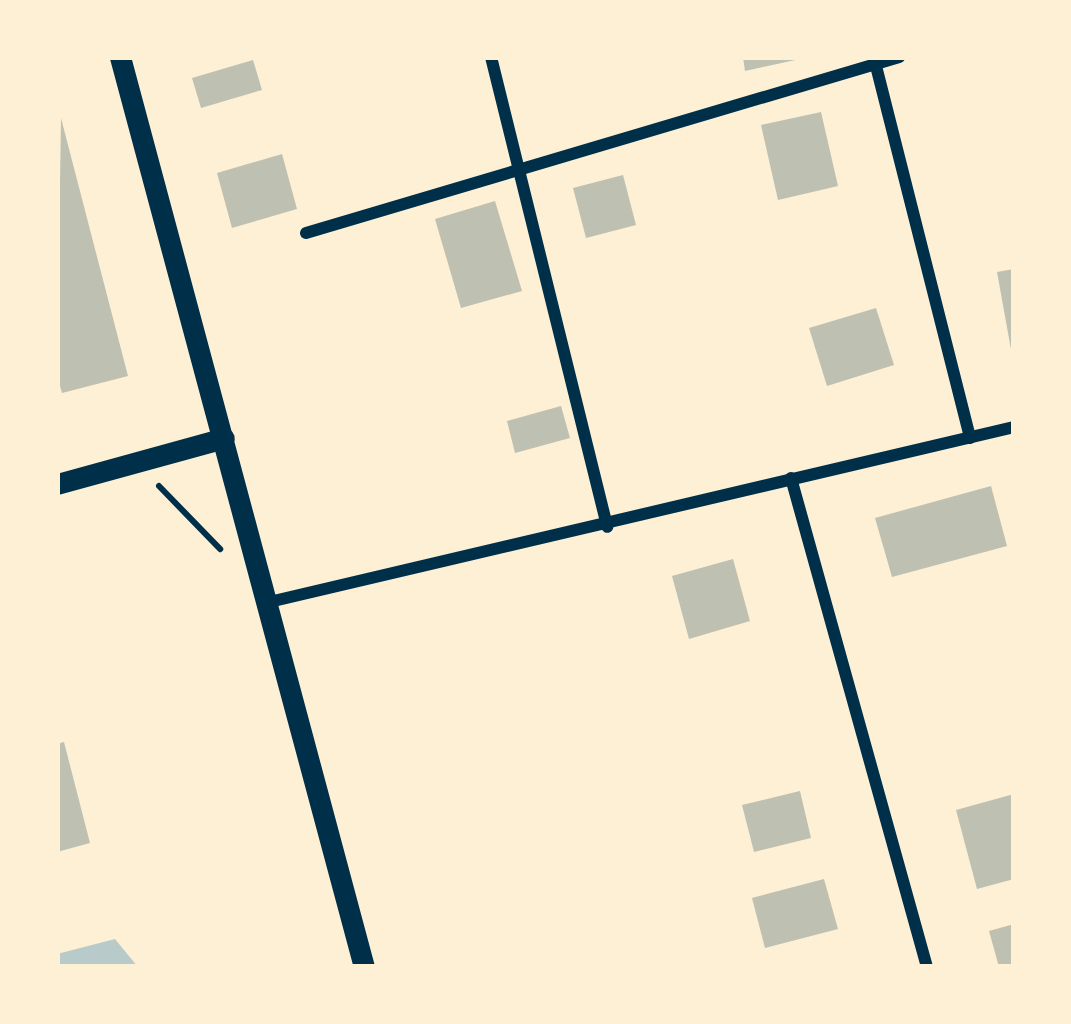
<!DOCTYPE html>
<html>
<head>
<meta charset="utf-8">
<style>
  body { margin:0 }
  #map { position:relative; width:1071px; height:1024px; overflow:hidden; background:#fdf0d5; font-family:"DejaVu Sans",sans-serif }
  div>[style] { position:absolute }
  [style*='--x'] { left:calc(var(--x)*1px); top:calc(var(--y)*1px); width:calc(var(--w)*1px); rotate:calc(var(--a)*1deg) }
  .green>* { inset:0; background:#b9caca }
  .building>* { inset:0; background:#bec0b2 }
  .path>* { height:6px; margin:-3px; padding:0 3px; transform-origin:3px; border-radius:3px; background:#003049 }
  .minor>* { height:12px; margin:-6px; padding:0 6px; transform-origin:6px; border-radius:6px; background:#003049 }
  .tertiary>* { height:21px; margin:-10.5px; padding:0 10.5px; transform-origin:10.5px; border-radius:10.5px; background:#003049 }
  span { translate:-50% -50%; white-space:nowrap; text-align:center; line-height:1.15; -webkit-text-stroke:12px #fdf0d5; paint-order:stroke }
  .frame { position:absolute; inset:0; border:60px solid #fdf0d5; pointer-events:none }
</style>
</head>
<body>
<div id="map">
  <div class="green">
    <i style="clip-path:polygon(115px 939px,138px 967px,57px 967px,57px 954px)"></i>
  </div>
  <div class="building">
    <i style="clip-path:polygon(743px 57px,800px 57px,800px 59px,745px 71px)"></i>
    <i style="clip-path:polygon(253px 60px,262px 90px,201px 108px,192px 78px)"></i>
    <i style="clip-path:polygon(821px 112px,838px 186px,778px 200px,761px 125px)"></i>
    <i style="clip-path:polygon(61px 118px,128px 376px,62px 393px,57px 375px)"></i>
    <i style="clip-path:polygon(282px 154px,297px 209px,232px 228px,217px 173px)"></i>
    <i style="clip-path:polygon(623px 175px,636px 225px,586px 238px,573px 188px)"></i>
    <i style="clip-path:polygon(495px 201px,522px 291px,461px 308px,435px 219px)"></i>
    <i style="clip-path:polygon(1014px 269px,1014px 354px,1012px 355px,997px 272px)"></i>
    <i style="clip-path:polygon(876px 308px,894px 365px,827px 386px,809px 328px)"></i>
    <i style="clip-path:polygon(561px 406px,570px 438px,515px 453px,507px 421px)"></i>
    <i style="clip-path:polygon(991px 486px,1007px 546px,892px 577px,875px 518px)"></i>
    <i style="clip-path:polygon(733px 559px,750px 621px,689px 639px,672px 576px)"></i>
    <i style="clip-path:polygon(64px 742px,90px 843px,57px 852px,57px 744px)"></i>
    <i style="clip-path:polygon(800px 791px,811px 838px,754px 852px,742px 805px)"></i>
    <i style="clip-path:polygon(1014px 794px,1014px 879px,977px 889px,956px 810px)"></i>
    <i style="clip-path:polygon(824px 879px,838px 929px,765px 948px,752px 898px)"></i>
    <i style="clip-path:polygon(1014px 924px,1014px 967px,999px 967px,989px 931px)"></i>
  </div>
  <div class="path">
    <i style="--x:159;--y:486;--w:88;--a:45.9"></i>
  </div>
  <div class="minor">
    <i style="--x:491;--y:57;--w:484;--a:76.1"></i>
    <i style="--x:874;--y:58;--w:392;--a:75.8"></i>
    <i style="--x:306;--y:233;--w:619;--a:-16.53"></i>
    <i style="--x:791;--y:478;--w:508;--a:74.46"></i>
    <i style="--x:265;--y:603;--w:769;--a:-13.22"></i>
  </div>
  <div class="tertiary">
    <i style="--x:120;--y:57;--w:942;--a:74.99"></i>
    <i style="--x:57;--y:484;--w:173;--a:-15.4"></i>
  </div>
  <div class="frame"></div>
</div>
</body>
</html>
